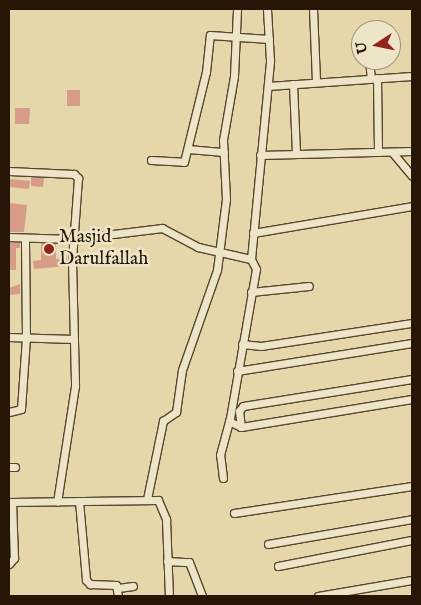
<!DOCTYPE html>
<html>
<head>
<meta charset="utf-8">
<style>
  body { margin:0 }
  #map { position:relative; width:421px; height:605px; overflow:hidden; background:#e5d7aa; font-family:"IM FELL English",serif }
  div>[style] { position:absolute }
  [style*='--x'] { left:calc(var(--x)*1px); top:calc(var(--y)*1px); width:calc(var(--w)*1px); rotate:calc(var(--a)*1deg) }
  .building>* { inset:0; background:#d79c88 }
  .roads { filter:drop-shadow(1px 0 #55462e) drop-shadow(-1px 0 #55462e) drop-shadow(0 1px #55462e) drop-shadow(0 -1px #55462e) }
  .minor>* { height:7px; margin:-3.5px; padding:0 3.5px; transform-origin:3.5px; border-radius:3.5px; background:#eee5c8 }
  .dots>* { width:14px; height:14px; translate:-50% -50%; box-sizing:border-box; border:2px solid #eee5c8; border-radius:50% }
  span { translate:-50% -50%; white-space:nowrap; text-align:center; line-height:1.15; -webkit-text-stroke:5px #eee5c8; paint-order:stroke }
  .poi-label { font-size:19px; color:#251605 }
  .left { translate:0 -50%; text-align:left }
  .frame { position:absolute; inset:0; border:10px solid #251605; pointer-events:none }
  .north { position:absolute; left:351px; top:20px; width:50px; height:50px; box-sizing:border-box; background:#eee5c8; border:1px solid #9e927a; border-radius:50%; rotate:259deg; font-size:14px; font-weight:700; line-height:20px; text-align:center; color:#251605 }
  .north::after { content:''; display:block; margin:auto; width:18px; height:22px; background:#8f2418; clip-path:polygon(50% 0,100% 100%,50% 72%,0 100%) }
</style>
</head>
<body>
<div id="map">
  <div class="building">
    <i style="clip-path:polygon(67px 90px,80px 90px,80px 106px,67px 106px)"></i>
    <i style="clip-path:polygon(15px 108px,30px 108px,29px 124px,15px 124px)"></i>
    <i style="clip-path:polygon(31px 177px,44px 178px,43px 187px,31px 186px)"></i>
    <i style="clip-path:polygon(9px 179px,30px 181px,29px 189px,9px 187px)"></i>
    <i style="clip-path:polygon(9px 203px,27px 205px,24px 232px,9px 232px)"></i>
    <i style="clip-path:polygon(9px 242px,20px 243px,20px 248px,16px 248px,16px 270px,9px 270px)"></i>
    <i style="clip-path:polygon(41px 243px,56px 244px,56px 259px,67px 258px,67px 266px,34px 269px,33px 261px,41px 260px)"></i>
    <i style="clip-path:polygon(20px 284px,20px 294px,9px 295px,9px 288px)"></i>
  </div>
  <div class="roads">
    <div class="minor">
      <i style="--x:313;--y:9;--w:73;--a:87.6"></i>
      <i style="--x:369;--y:60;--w:18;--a:84"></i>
      <i style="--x:377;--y:78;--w:74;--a:89.2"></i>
      <i style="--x:293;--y:84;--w:70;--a:87.5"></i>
      <i style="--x:268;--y:86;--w:144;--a:-4"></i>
      <i style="--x:188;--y:149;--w:36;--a:5"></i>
      <i style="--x:392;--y:152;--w:31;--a:50"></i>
      <i style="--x:260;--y:155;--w:152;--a:-1.5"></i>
      <i style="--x:151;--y:160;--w:33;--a:3"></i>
      <i style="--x:184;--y:162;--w:93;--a:-76.3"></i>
      <i style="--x:206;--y:72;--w:37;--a:-84"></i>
      <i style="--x:210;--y:35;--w:59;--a:3.9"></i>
      <i style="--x:9;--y:171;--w:65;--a:2.6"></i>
      <i style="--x:74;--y:174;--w:6;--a:45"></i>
      <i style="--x:78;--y:178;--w:82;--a:94.2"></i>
      <i style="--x:72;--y:260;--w:126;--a:88.6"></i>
      <i style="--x:75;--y:386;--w:117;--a:98.8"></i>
      <i style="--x:253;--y:233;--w:161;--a:-9.6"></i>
      <i style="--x:9;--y:237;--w:63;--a:1.8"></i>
      <i style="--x:72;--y:239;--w:91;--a:-7"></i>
      <i style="--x:162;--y:228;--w:41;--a:27.8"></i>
      <i style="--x:198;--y:247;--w:54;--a:12.8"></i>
      <i style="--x:251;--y:292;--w:58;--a:-5.9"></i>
      <i style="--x:9;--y:337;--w:65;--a:1.8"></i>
      <i style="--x:242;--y:344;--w:19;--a:6"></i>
      <i style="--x:261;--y:346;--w:153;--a:-8.7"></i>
      <i style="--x:237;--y:371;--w:177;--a:-9.1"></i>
      <i style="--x:9;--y:412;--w:12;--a:-14"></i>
      <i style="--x:21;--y:409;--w:72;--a:-86"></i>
      <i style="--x:26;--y:337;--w:99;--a:-90.6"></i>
      <i style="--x:229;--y:421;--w:13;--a:27"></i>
      <i style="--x:241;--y:427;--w:173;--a:-9.3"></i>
      <i style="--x:241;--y:427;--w:16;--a:-97"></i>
      <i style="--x:239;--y:411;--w:6;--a:-51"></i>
      <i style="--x:243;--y:406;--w:171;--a:-9.1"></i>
      <i style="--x:9;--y:467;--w:6;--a:0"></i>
      <i style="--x:223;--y:478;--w:23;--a:-97"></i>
      <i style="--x:220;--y:455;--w:38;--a:-75"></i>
      <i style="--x:230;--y:418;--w:151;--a:-80.1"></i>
      <i style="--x:256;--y:269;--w:11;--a:-117"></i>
      <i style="--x:251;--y:259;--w:200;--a:-84.5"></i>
      <i style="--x:270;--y:60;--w:51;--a:-93.4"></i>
      <i style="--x:147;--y:499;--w:80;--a:-78.4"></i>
      <i style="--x:163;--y:421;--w:16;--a:-35"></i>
      <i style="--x:176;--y:412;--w:42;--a:-81.9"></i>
      <i style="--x:182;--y:370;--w:106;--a:-70.7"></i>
      <i style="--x:217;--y:270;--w:72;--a:-82.8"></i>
      <i style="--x:226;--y:199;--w:59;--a:-92.9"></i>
      <i style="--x:223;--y:140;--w:65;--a:-80.2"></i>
      <i style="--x:234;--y:76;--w:67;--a:-87.4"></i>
      <i style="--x:79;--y:501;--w:79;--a:84.9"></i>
      <i style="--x:86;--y:580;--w:6;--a:45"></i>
      <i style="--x:90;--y:584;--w:26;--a:2"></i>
      <i style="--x:116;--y:585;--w:11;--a:80"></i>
      <i style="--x:9;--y:502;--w:149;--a:-0.8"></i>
      <i style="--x:158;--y:500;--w:21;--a:67"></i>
      <i style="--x:166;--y:519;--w:77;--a:87.8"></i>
      <i style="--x:234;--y:513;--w:180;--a:-8.6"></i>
      <i style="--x:268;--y:544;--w:146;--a:-9.8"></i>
      <i style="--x:167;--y:561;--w:22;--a:3"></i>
      <i style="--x:189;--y:562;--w:36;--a:69"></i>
      <i style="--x:9;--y:564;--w:8;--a:-50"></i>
      <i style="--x:14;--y:558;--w:56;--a:-92"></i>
      <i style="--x:278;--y:566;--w:136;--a:-11"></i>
      <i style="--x:118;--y:588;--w:15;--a:-8"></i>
      <i style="--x:318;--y:596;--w:95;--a:-9.7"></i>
    </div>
  </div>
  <div class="dots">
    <i style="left:49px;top:249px;background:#8f2418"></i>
  </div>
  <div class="poi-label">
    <span class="left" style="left:59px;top:249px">Masjid<br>Darulfallah</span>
  </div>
  <div class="frame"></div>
  <div class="north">U</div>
</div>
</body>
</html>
